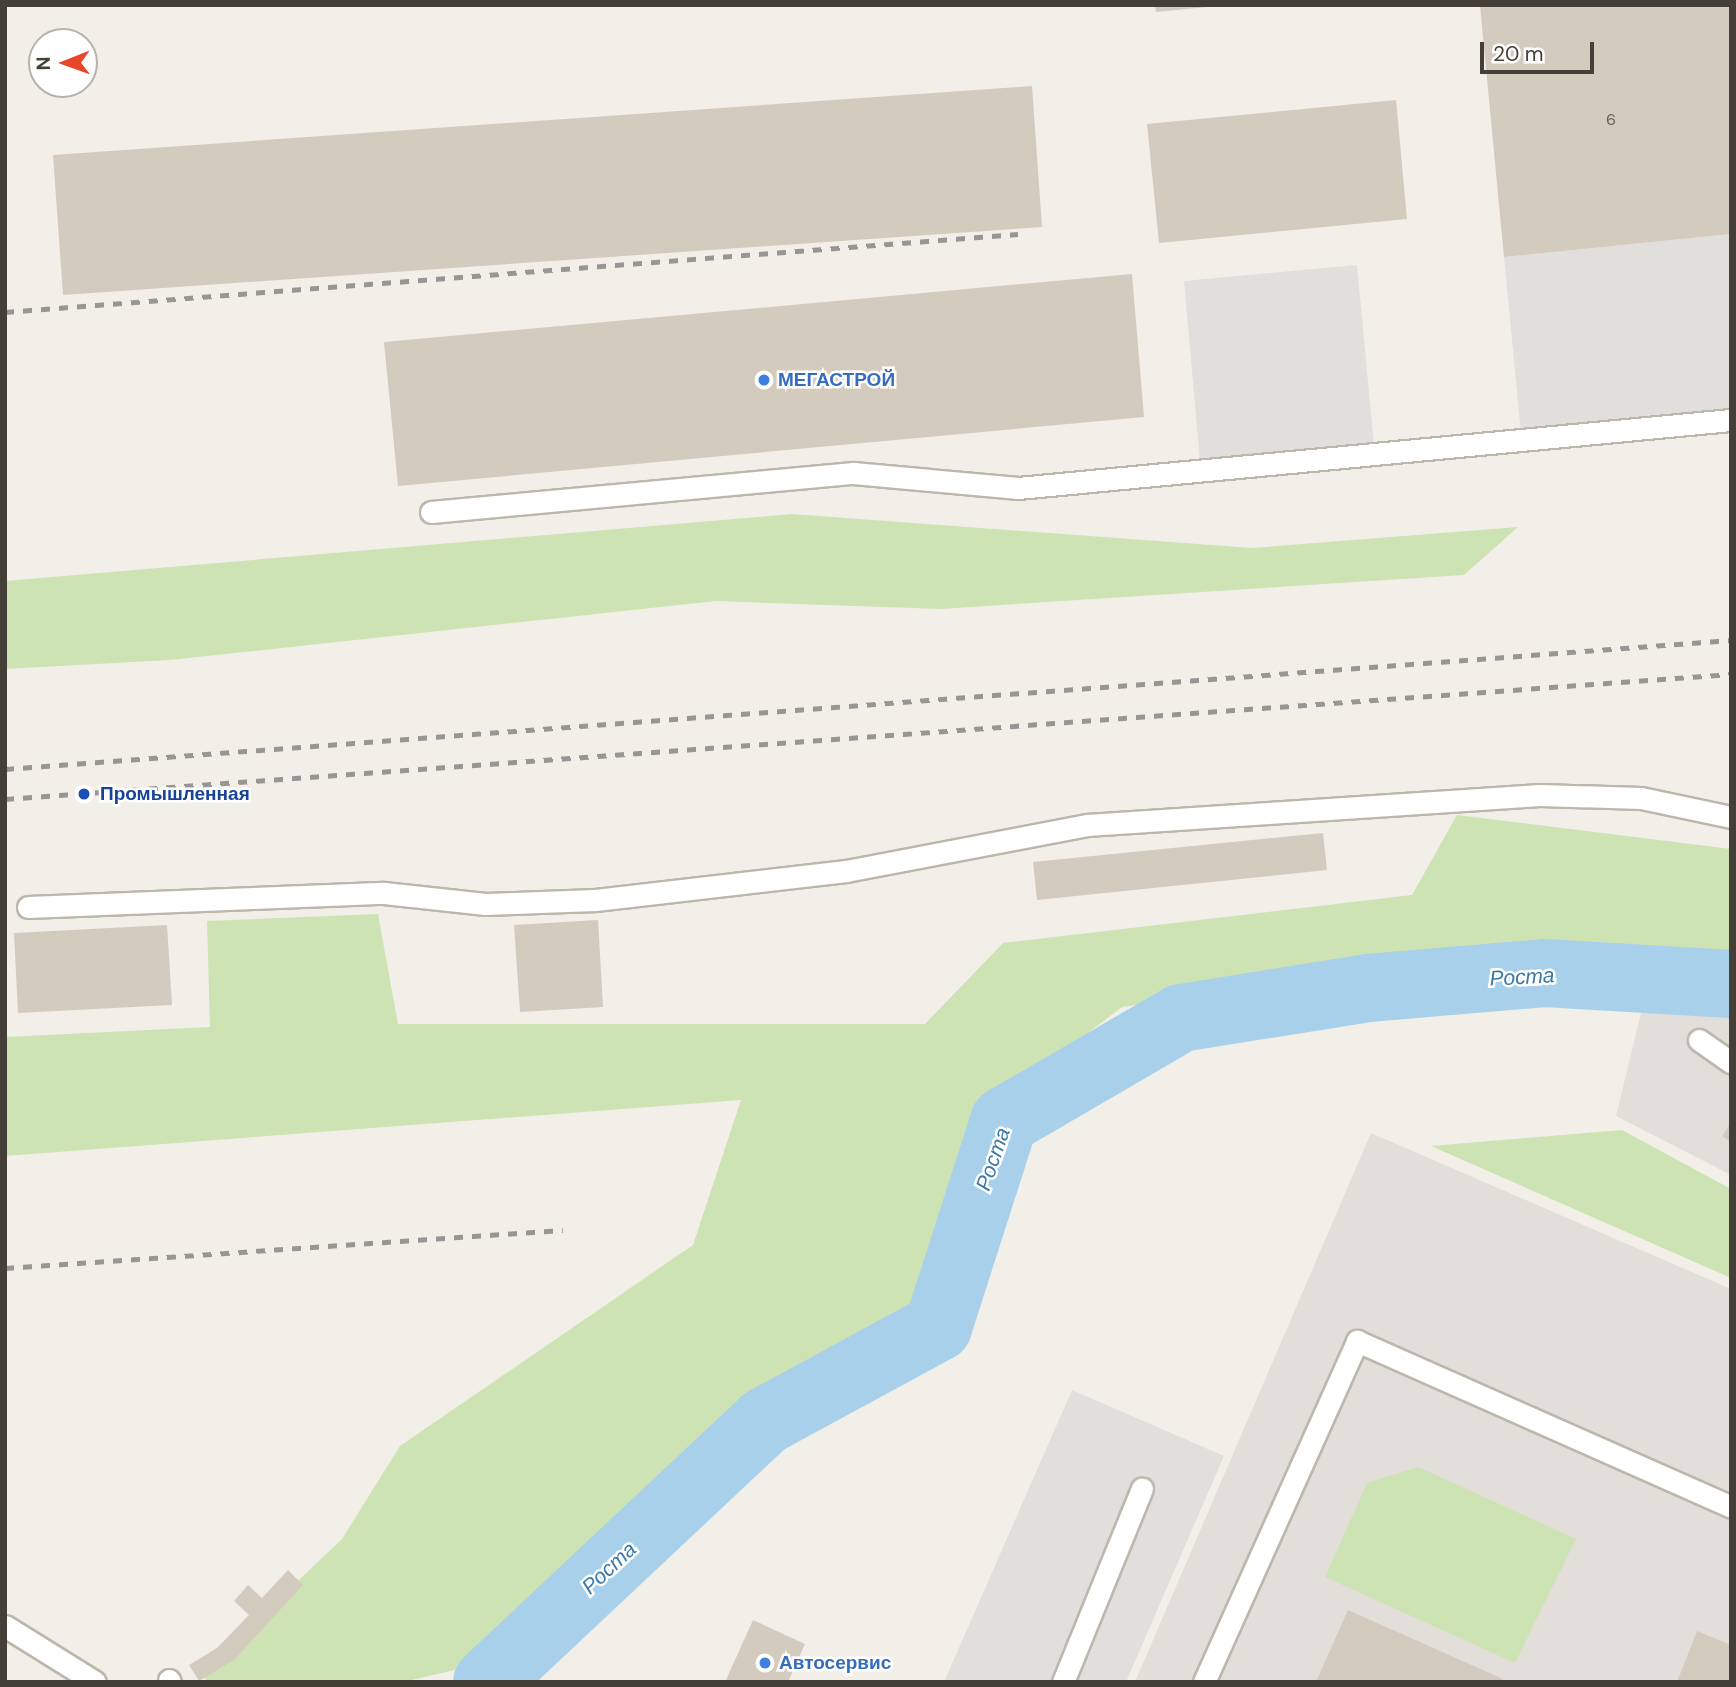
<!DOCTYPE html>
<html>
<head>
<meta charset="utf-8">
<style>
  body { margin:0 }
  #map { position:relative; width:1736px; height:1687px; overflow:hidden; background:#f2efe8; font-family:"DM Sans",sans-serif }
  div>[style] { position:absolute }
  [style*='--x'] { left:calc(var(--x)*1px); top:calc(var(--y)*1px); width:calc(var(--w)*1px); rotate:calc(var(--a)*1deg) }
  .industrial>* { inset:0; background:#e2ded9 }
  .green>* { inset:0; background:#cee3b4 }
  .parking>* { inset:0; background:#e1dfdc }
  .river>* { height:68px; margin:-34px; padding:0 34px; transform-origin:34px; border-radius:34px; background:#a9d0ea }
  .building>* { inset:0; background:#d3cbbe }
  .roads { filter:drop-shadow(2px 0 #bdb7ab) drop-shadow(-2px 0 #bdb7ab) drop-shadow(0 2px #bdb7ab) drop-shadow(0 -2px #bdb7ab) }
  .service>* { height:21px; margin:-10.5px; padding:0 10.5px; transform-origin:10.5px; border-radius:10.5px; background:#fff }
  .rail>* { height:5px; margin-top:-2.5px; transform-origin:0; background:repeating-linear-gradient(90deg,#969696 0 9px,transparent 0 18px) }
  .dots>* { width:19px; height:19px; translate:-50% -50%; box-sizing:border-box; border:4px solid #fff; border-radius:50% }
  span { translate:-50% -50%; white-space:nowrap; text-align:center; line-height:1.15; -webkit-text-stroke:5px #fff; paint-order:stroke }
  .number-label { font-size:16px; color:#686359 }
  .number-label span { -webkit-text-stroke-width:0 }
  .shop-label { font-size:19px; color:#366cbe; font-weight:700 }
  .left { translate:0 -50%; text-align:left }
  .transit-label { font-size:19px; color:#164399; font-weight:700 }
  .water-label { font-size:21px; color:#3979a8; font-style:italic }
  .frame { position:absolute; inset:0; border:7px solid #454037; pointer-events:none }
  .north { position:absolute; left:28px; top:28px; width:70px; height:70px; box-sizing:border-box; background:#fff; border:2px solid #b5b3af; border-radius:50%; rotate:269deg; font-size:19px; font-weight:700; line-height:28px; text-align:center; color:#454037 }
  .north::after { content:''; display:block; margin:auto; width:24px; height:32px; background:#e84629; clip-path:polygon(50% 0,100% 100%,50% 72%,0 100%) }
  .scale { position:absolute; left:1480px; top:42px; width:114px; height:32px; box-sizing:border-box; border:4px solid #454037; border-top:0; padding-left:9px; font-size:21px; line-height:24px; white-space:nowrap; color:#454037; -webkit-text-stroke:5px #fff; paint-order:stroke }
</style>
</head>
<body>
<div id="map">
  <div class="industrial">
    <i style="clip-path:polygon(1644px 1001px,1731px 1008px,1731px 1175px,1616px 1116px)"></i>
    <i style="clip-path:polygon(1371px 1133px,1731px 1289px,1731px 1682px,1135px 1682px)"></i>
  </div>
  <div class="green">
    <i style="clip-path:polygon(792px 514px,1252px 548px,1518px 527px,1464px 575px,941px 609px,716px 601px,170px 660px,5px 669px,5px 581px)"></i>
    <i style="clip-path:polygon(1457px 815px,1731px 849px,1731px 997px,1638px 989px,1485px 997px,1335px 979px,1122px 1007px,982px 1113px,923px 1312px,752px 1416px,518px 1655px,403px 1682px,207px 1682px,202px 1672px,342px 1539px,400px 1446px,693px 1245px,741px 1100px,5px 1156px,5px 1037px,210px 1027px,207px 921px,378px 914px,398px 1024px,925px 1024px,1003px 943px,1412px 895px)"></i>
    <i style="clip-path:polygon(1622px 1130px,1731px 1189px,1731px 1278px,1431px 1146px)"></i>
    <i style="clip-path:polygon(1418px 1467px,1576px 1539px,1515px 1663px,1325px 1577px,1367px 1483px)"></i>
  </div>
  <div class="parking">
    <i style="clip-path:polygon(1731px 234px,1731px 412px,1521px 433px,1504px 257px)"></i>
    <i style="clip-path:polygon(1357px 265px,1374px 445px,1200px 461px,1184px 281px)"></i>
    <i style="clip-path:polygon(1072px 1390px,1224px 1456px,1126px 1682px,944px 1682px)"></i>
  </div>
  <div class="river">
    <i style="--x:487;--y:1682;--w:381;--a:-43.2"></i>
    <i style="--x:765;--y:1421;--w:197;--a:-28.5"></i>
    <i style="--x:938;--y:1327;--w:216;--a:-72.2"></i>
    <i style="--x:1004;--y:1121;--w:205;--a:-30.2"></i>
    <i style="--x:1181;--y:1018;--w:189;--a:-9.1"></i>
    <i style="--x:1368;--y:988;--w:178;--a:-4.8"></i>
    <i style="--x:1545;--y:973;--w:186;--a:3.4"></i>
  </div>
  <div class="building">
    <i style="clip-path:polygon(1155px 5px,1207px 5px,1207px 7px,1156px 12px)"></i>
    <i style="clip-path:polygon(1480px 5px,1731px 5px,1731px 234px,1504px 257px)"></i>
    <i style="clip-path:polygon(1032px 86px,1042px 227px,63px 295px,53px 155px)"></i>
    <i style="clip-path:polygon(1396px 100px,1407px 219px,1159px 243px,1147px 124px)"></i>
    <i style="clip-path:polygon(1132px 274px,1144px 417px,398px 486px,384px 342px)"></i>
    <i style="clip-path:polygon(1323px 833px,1327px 870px,1037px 900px,1033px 862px)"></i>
    <i style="clip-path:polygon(598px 920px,603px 1007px,520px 1012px,514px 925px)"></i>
    <i style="clip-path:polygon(167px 925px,172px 1005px,18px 1013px,14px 933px)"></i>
    <i style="clip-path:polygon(1731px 1123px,1731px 1142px,1722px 1136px)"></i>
    <i style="clip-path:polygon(288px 1570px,303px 1585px,234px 1660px,199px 1681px,189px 1665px,217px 1648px,249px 1615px,234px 1601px,248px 1585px,262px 1598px)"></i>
    <i style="clip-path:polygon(1348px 1610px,1503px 1679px,1502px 1682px,1316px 1682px)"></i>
    <i style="clip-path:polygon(753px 1620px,805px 1644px,788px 1682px,725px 1682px)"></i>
    <i style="clip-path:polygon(1697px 1631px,1731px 1645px,1731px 1682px,1677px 1682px)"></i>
  </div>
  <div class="roads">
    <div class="service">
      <i style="--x:431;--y:512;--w:424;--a:-5.3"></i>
      <i style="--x:853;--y:473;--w:166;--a:5.2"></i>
      <i style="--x:1018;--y:488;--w:716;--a:-5.45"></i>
      <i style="--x:28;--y:907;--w:356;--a:-2.3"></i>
      <i style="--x:384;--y:893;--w:102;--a:6.2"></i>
      <i style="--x:485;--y:904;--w:110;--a:-2.1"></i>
      <i style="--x:595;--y:900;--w:253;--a:-6.6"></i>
      <i style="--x:846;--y:871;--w:245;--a:-10.8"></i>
      <i style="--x:1087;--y:825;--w:454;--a:-3.8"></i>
      <i style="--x:1540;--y:795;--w:101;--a:1.7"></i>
      <i style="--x:1641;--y:798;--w:92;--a:11.9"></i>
      <i style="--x:1699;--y:1040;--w:39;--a:35"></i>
      <i style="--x:5;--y:1626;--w:106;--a:31.9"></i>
      <i style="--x:169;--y:1680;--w:2;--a:63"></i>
      <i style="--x:1063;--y:1682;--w:209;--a:-67.8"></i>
      <i style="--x:1204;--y:1682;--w:374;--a:-65.8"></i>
      <i style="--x:1357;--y:1341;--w:409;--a:23.9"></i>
    </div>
  </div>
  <div class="rail">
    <i style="--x:5;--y:312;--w:1016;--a:-4.4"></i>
    <i style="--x:5;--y:769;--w:1731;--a:-4.27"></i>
    <i style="--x:5;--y:799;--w:1731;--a:-4.14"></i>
    <i style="--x:5;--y:1268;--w:559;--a:-3.9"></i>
  </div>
  <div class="dots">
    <i style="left:764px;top:380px;background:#3f7fe0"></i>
    <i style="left:84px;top:794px;background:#1a4fb4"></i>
    <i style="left:765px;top:1663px;background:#3f7fe0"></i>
  </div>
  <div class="number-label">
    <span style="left:1611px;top:120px">6</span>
  </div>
  <div class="shop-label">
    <span class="left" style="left:778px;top:380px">МЕГАСТРОЙ</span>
    <span class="left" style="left:779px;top:1663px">Автосервис</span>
  </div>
  <div class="transit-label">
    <span class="left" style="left:100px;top:794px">Промышленная</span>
  </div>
  <div class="water-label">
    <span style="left:1522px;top:977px;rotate:-3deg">Роста</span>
    <span style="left:993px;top:1159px;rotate:-71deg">Роста</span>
    <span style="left:609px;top:1568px;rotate:-43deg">Роста</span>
  </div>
  <div class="frame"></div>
  <div class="north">N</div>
  <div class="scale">20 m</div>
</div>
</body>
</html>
